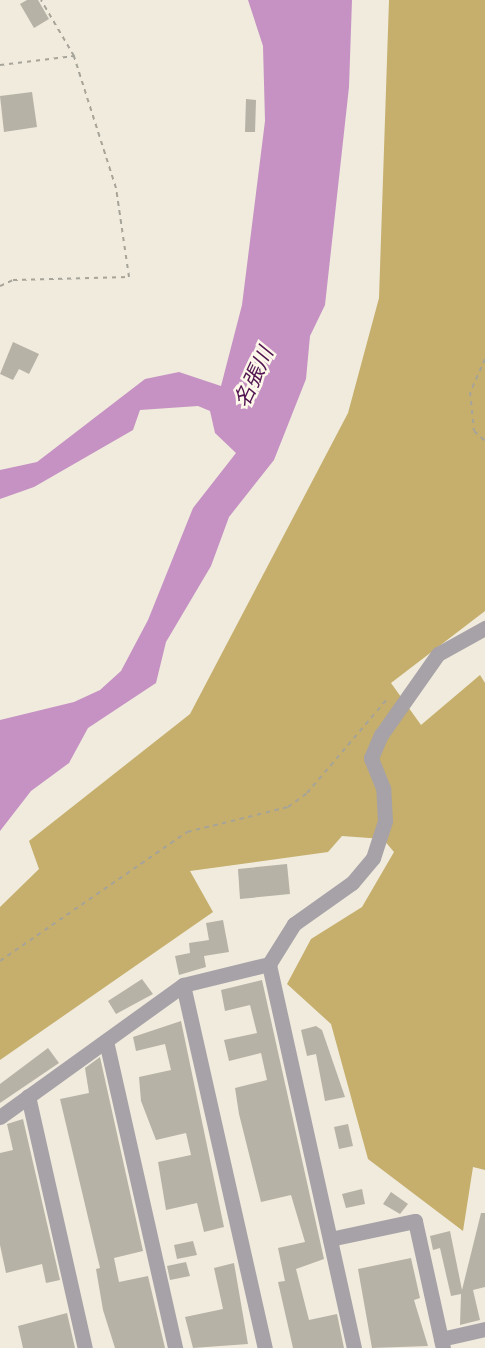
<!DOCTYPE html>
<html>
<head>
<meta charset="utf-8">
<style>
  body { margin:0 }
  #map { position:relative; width:485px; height:1348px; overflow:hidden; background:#f0ebdd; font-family:"IBM Plex Sans","Noto Sans JP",sans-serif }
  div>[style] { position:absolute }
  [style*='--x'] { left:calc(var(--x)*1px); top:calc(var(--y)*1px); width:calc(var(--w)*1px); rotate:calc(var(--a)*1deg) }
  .forest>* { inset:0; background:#c6af6c }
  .water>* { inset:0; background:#c592c3 }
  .building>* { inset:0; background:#b6b2a5 }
  .path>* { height:2px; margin-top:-1px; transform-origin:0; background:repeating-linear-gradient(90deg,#a6a398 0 4.5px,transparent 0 9px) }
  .minor>* { height:15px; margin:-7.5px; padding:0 7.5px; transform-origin:7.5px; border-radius:7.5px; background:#a7a2a7 }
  span { translate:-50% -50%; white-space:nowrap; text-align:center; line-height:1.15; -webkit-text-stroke:5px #fdf8ea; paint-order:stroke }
  .water-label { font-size:21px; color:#511451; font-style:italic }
</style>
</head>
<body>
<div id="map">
  <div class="forest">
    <i style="clip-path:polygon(389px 0,485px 0,485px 611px,391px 683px,421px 725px,480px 675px,485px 683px,485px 1170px,473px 1167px,463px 1231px,368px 1159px,331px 1024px,287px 984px,311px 939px,362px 907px,394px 852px,383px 839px,342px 836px,328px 852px,190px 871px,213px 912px,0 1060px,0 907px,39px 869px,29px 841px,190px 714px,348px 413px,379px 298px)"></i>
  </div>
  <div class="water">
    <i style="clip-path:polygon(248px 0,352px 0,349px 87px,325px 305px,310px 336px,306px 379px,274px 460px,229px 517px,211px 566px,166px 642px,156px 683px,88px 728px,69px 763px,31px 791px,0 831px,0 720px,74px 702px,100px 690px,121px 671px,148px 620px,193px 508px,236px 453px,215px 433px,210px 411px,198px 406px,140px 410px,133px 430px,34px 487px,0 499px,0 470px,37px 462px,145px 379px,179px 372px,221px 386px,242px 305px,265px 121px,263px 46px)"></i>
  </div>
  <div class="building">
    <i style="clip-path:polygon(27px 0,38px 0,49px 19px,34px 28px,20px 4px)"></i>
    <i style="clip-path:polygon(32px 92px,37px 127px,4px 132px,0 96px)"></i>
    <i style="clip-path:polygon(246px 99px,256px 100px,255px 132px,245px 132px)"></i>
    <i style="clip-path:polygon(13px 342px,39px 354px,29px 374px,19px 369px,13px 380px,0 374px)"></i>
    <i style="clip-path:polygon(287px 864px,290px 894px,240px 899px,238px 869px)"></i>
    <i style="clip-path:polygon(223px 920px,229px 952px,204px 956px,206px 967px,179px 975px,175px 956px,190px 953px,189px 943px,209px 940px,206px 923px)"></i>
    <i style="clip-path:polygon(142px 979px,153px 994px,116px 1014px,108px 1001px)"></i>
    <i style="clip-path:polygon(262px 980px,324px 1259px,296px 1269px,309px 1320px,337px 1314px,344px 1348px,293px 1348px,278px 1282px,285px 1281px,278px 1248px,305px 1242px,291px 1195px,261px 1202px,239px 1114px,235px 1088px,267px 1080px,261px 1053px,229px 1061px,224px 1040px,257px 1033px,250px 1005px,225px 1011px,221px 990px)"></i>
    <i style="clip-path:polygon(181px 1021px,224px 1227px,204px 1232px,197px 1203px,166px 1210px,158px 1162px,191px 1155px,186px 1133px,156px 1140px,141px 1101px,139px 1077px,171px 1070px,165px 1044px,136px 1051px,133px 1037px)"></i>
    <i style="clip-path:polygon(316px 1026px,322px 1030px,345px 1097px,325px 1101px,316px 1054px,307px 1056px,301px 1030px)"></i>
    <i style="clip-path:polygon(48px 1048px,59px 1063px,0 1103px,0 1084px)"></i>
    <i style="clip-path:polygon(100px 1057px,143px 1251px,114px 1258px,119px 1282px,148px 1276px,165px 1348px,115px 1348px,103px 1310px,96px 1269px,100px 1268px,60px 1099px,89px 1093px,85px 1068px)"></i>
    <i style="clip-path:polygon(23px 1119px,60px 1280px,46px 1283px,42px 1264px,6px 1273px,0 1245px,0 1153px,13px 1150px,7px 1124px)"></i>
    <i style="clip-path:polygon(348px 1124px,353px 1146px,339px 1149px,334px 1127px)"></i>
    <i style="clip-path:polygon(362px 1189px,365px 1204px,346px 1208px,342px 1194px)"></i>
    <i style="clip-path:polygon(391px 1192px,408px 1204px,400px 1214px,383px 1204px)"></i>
    <i style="clip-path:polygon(481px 1213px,485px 1213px,485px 1287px,473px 1290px,480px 1320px,460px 1325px,461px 1294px,451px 1296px,440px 1248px,433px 1250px,430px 1236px,450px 1231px,462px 1290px)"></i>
    <i style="clip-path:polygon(193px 1241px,197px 1255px,177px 1259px,174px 1245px)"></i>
    <i style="clip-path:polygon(411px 1258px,420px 1298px,414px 1300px,428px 1346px,372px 1348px,358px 1269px)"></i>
    <i style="clip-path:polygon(186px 1262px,190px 1276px,170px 1280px,167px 1266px)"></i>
    <i style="clip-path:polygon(234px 1263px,248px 1344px,193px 1348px,185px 1317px,223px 1309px,214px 1268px)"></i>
    <i style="clip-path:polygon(67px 1313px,75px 1348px,23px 1348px,18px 1326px)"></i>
  </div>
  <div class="path">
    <i style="--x:0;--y:65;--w:75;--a:-6.9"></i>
    <i style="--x:0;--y:286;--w:14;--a:-25"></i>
    <i style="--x:13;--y:280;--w:116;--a:-1.5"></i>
    <i style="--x:129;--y:277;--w:90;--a:-98.3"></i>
    <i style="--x:116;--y:188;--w:139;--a:-107.7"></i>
    <i style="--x:74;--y:56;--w:65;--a:-120.5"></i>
    <i style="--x:485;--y:359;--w:36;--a:114"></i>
    <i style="--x:470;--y:392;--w:39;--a:84"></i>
    <i style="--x:474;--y:431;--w:15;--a:42"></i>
    <i style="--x:0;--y:961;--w:227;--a:-34.6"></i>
    <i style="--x:187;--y:832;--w:104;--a:-13.9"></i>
    <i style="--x:288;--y:807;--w:24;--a:-36"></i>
    <i style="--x:307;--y:793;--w:125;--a:-49.5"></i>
  </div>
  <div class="minor">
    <i style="--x:183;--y:985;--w:372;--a:77.3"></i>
    <i style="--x:106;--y:1041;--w:315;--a:77.3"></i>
    <i style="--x:28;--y:1096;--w:258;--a:77.3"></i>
    <i style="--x:0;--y:1117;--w:226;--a:-35.8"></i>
    <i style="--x:183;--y:985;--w:89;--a:-13.7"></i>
    <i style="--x:330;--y:1239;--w:87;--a:-12"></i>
    <i style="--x:415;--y:1221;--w:130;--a:77.6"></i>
    <i style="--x:441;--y:1339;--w:45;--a:-12.8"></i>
    <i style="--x:354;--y:1348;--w:393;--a:-102.5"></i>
    <i style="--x:269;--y:964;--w:47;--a:-58"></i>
    <i style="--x:294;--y:924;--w:71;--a:-35.3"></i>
    <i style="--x:352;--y:883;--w:33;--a:-50"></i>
    <i style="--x:373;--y:858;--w:39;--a:-72"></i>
    <i style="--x:385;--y:821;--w:33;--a:-93"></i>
    <i style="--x:383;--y:788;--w:32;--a:-112"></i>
    <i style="--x:371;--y:758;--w:25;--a:-67"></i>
    <i style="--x:381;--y:735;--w:99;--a:-54.9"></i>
    <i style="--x:438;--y:654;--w:54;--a:-29"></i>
  </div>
  <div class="water-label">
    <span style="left:253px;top:377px;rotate:-65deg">名張川</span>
  </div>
</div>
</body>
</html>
